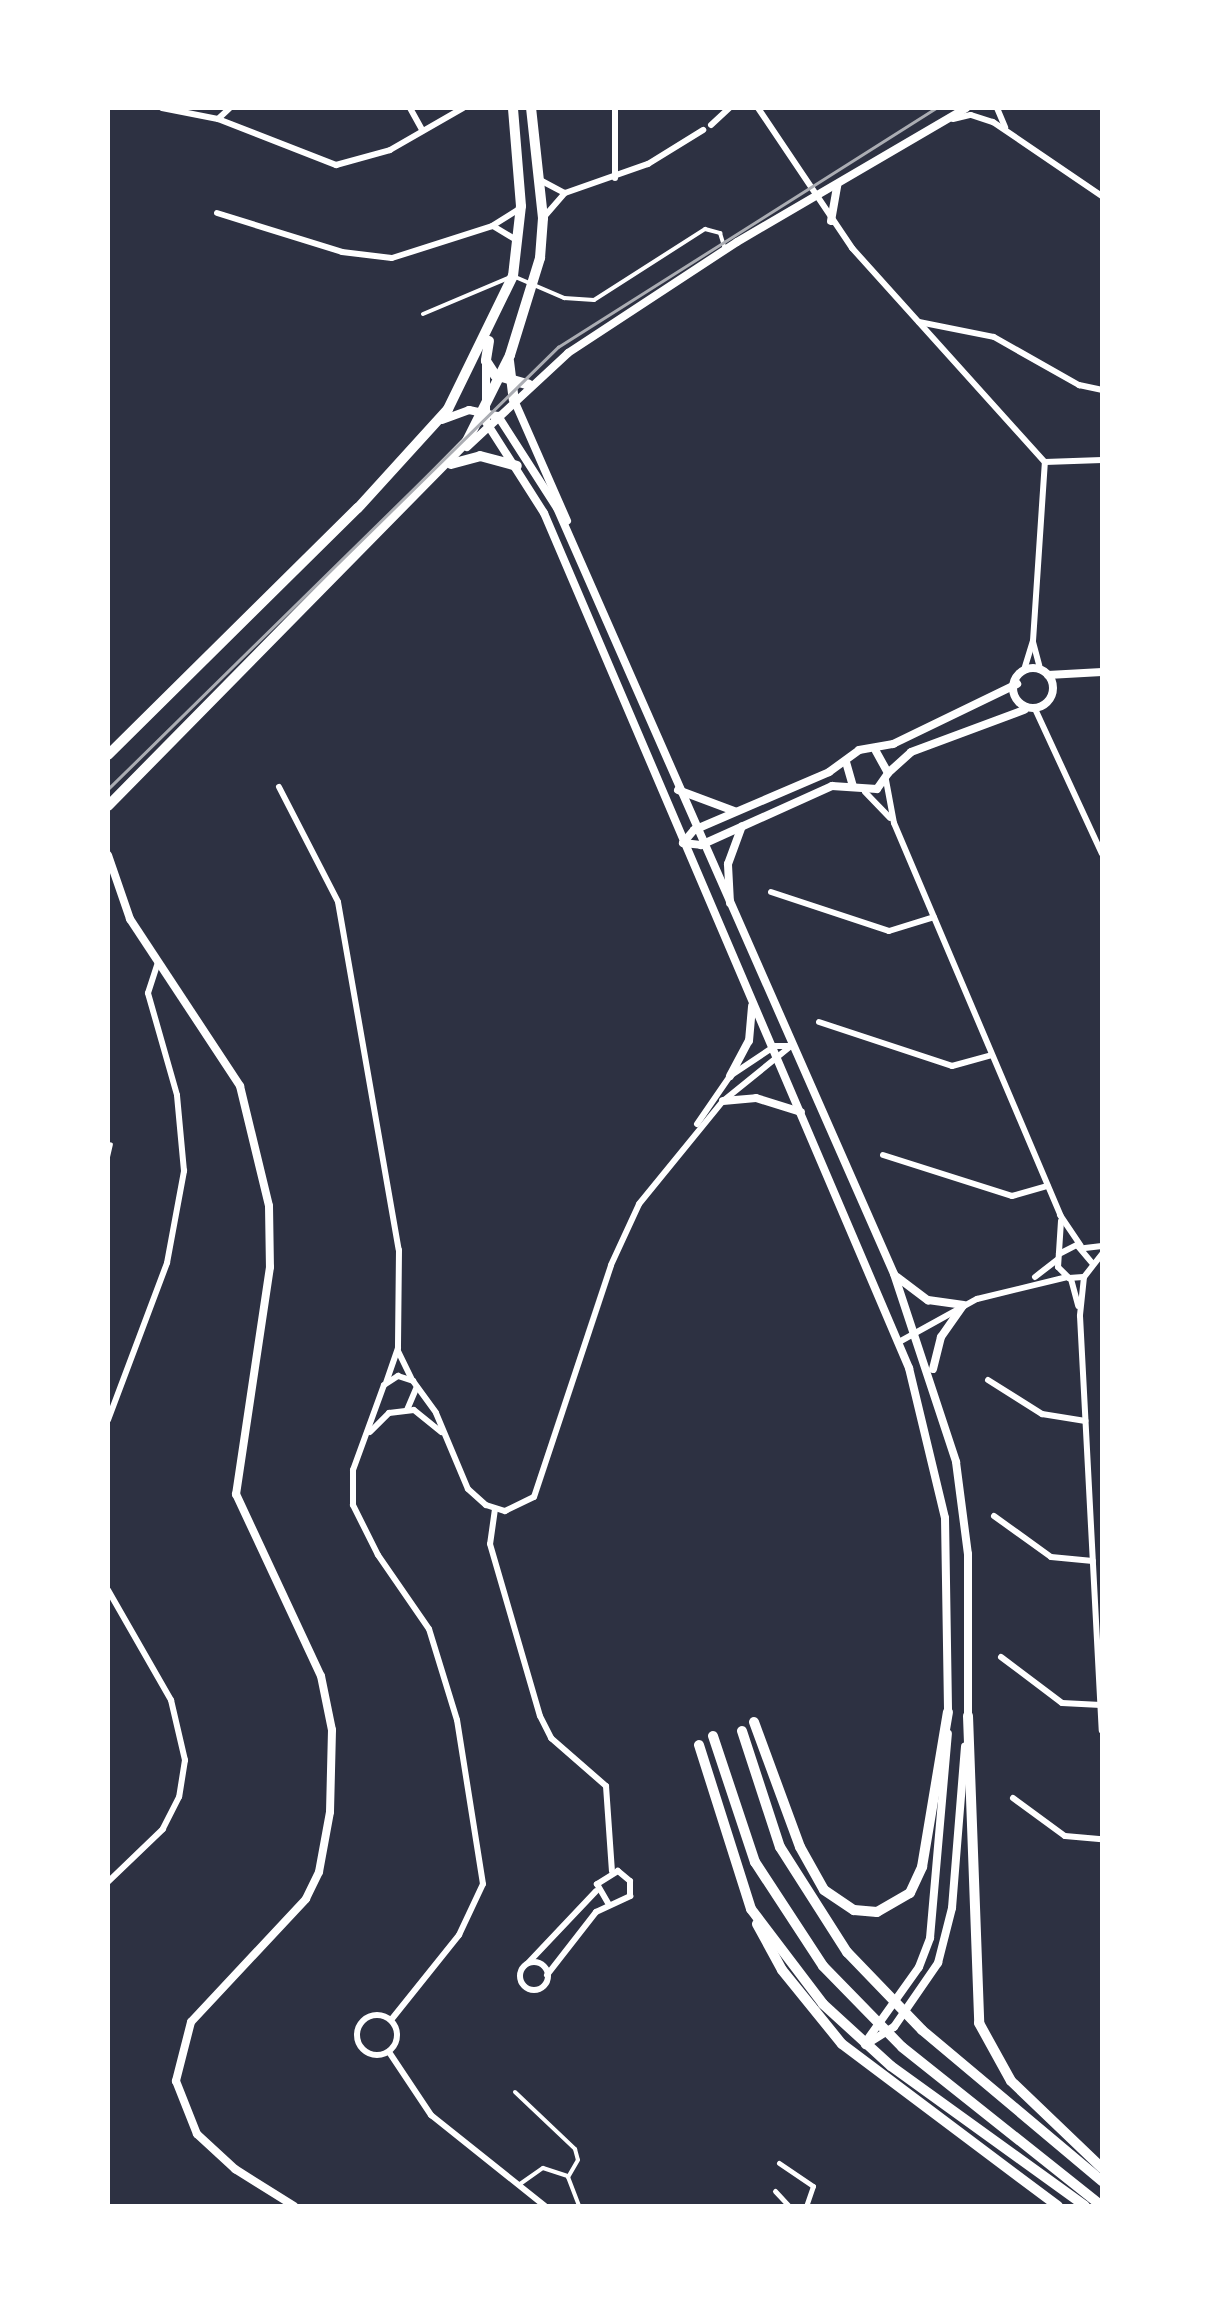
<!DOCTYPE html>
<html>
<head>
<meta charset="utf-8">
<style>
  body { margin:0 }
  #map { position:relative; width:1210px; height:2314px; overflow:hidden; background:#2d3142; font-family:"Work Sans",sans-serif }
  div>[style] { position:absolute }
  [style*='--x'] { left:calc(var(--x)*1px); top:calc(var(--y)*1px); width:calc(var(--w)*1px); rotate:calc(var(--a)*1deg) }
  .service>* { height:4px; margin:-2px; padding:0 2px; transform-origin:2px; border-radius:2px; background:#fff }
  .pedestrian>* { height:5px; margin:-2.5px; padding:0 2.5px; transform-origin:2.5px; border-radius:2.5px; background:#fff }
  .minor>* { height:6px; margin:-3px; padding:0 3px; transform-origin:3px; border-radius:3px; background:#fff }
  .minor>.ring { margin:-3px; padding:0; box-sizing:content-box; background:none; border:6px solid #fff; border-radius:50% }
  .tertiary>* { height:8px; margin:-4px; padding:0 4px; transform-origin:4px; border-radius:4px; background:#fff }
  .tertiary>.ring { margin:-4px; padding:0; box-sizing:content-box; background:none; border:8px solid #fff; border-radius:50% }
  .primary>* { height:10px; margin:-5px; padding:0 5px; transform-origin:5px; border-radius:5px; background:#fff }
  .trunk>* { height:10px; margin:-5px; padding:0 5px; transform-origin:5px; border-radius:5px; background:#fff }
  .tram>* { height:2.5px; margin:-1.25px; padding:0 1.25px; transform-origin:1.25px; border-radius:1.25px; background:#abadb3 }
  span { translate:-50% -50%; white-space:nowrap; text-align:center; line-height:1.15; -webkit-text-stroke:8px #fff; paint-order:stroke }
  .frame { position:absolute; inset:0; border:110px solid #fff; pointer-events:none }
</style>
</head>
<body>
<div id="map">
  <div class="service">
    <i style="--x:423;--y:314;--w:98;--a:-22.9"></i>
    <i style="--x:513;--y:276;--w:56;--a:23.3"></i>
    <i style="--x:564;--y:298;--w:30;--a:4"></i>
    <i style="--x:594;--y:300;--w:132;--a:-32.6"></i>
    <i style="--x:705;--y:229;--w:16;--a:15"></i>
    <i style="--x:720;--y:233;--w:17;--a:73"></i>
    <i style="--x:108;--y:1157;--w:13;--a:-77"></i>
    <i style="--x:515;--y:2092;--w:83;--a:43.5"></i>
    <i style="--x:575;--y:2149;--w:11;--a:75"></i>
    <i style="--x:578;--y:2160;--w:20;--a:120"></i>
    <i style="--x:568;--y:2177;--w:31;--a:69"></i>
    <i style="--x:520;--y:2184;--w:28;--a:-35"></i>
    <i style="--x:543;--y:2168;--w:25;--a:18"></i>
  </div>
  <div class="pedestrian">
    <i style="--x:779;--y:2163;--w:41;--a:34.1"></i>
    <i style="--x:813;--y:2186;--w:21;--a:109"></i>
    <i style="--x:775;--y:2191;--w:21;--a:47"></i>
  </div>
  <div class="minor">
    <i style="--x:162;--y:108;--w:57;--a:11.1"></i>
    <i style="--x:218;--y:119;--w:127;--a:21.3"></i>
    <i style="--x:336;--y:165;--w:56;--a:-15.5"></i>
    <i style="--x:390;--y:150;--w:84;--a:-29.9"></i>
    <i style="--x:410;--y:108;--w:26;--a:61"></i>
    <i style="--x:758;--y:108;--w:169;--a:56.1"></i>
    <i style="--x:852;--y:248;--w:288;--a:48"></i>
    <i style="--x:997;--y:108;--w:21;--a:67"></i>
    <i style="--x:218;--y:119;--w:16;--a:-43"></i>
    <i style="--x:953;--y:119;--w:18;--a:-13"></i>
    <i style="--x:971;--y:115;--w:23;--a:18"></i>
    <i style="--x:993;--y:122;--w:132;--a:34.2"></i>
    <i style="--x:711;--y:125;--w:25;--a:-43"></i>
    <i style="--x:615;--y:178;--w:70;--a:-90"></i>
    <i style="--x:540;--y:180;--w:27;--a:28"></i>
    <i style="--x:217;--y:213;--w:131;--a:17.3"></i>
    <i style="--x:342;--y:252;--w:50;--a:6.8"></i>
    <i style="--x:392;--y:258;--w:105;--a:-17.7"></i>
    <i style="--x:492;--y:226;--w:31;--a:-32"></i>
    <i style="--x:544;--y:217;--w:32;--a:-49"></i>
    <i style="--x:565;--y:193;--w:88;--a:-19.3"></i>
    <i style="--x:648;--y:164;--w:65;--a:-31.7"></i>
    <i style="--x:493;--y:226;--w:27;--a:31"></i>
    <i style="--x:919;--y:322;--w:76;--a:11.3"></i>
    <i style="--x:994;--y:337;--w:98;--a:29.5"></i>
    <i style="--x:1079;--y:385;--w:24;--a:12"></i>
    <i style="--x:1045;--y:462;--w:57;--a:-2"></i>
    <i style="--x:1033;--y:642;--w:24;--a:75"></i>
    <i style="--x:1024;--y:670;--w:30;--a:-73"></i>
    <i style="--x:1033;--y:641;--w:179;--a:-86.2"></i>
    <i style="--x:1036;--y:711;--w:157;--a:65.2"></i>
    <i style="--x:886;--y:780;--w:44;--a:79.5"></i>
    <i style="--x:894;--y:823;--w:426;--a:67"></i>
    <i style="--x:1060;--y:1215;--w:37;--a:56"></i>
    <i style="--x:279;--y:787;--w:129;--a:62.8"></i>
    <i style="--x:338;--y:902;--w:353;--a:80.1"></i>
    <i style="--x:399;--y:1250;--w:98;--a:90.6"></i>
    <i style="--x:398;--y:1348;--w:36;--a:109"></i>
    <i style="--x:865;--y:792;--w:36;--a:46"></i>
    <i style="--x:771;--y:892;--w:124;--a:18.3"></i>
    <i style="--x:889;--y:931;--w:47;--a:-17.3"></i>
    <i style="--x:819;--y:1022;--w:140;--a:18.3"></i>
    <i style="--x:952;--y:1066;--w:41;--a:-15.4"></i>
    <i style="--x:697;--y:1124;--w:58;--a:-55.5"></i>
    <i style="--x:730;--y:1076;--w:54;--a:-33.7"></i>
    <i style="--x:775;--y:1046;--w:15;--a:0"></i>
    <i style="--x:883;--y:1155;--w:135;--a:17.6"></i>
    <i style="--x:1012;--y:1196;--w:37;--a:-16"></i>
    <i style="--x:1061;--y:1221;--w:46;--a:93.7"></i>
    <i style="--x:1058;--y:1267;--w:16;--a:45"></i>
    <i style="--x:1069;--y:1278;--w:14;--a:-4"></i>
    <i style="--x:1085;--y:1248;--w:17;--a:-7"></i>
    <i style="--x:1059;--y:1254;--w:20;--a:-27"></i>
    <i style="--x:1077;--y:1245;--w:23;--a:50"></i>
    <i style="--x:1102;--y:1254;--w:29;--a:128"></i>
    <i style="--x:1084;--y:1277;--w:39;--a:96"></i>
    <i style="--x:1080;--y:1316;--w:415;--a:87"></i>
    <i style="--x:1035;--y:1277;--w:28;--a:-38"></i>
    <i style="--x:1071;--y:1279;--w:28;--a:75"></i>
    <i style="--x:899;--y:1342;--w:89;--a:-28.9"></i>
    <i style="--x:977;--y:1299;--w:93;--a:-13.7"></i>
    <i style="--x:398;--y:1351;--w:32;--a:64"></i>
    <i style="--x:988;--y:1380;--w:64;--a:32.2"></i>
    <i style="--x:1042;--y:1414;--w:44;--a:9.2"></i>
    <i style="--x:407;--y:1410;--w:25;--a:-67"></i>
    <i style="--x:108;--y:1420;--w:168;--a:-69.4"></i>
    <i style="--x:167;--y:1263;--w:94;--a:-79.5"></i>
    <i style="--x:184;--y:1171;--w:76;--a:-95.3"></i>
    <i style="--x:177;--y:1095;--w:106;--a:-105.9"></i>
    <i style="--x:148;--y:993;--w:33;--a:-72"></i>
    <i style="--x:370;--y:1432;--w:27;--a:-45"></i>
    <i style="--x:389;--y:1413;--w:25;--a:-7"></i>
    <i style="--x:414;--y:1410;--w:35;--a:39"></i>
    <i style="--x:495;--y:1509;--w:35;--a:98"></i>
    <i style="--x:490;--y:1544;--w:179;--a:73.8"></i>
    <i style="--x:540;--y:1716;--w:25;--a:63"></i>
    <i style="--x:551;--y:1738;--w:73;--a:41.1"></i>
    <i style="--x:606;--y:1786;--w:85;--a:86"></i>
    <i style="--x:994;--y:1516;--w:70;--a:35.7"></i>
    <i style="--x:1051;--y:1557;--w:42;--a:5.4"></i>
    <i style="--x:108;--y:1590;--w:127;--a:60.2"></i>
    <i style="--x:171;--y:1700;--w:62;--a:76.9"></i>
    <i style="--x:185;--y:1760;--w:37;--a:99"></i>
    <i style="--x:179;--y:1797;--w:36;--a:117"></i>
    <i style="--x:163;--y:1829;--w:76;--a:136.1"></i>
    <i style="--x:1001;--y:1657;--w:76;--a:37"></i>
    <i style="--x:1062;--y:1703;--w:39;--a:3"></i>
    <i style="--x:1013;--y:1798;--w:64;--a:36.2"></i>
    <i style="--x:1065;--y:1836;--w:37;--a:5"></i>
    <i class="ring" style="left:520px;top:1962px;width:22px;height:22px"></i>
    <i style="--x:528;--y:1963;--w:99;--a:-46.6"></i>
    <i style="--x:547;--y:1975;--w:80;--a:-52.1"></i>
    <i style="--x:596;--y:1912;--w:38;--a:-25"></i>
    <i style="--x:630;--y:1896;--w:15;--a:-90"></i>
    <i style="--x:630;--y:1881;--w:16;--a:-140"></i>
    <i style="--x:618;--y:1871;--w:25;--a:148"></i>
    <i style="--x:597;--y:1884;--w:24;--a:60"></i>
    <i class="ring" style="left:357px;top:2015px;width:34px;height:34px"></i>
    <i style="--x:391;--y:2020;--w:109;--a:-51.3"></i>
    <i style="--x:459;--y:1935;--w:56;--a:-64.8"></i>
    <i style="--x:483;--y:1884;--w:166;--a:-99"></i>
    <i style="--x:457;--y:1720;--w:95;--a:-107.1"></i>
    <i style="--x:429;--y:1629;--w:90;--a:-124.6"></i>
    <i style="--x:378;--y:1555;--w:56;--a:-116.6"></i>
    <i style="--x:353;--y:1505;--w:35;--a:-90"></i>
    <i style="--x:353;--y:1470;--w:90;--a:-70"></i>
    <i style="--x:384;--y:1385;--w:17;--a:-33"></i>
    <i style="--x:398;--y:1376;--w:16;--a:18"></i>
    <i style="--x:413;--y:1381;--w:39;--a:54"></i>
    <i style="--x:436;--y:1413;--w:82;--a:67.2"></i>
    <i style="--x:468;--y:1489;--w:24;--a:42"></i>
    <i style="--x:486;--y:1505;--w:20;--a:18"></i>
    <i style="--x:505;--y:1511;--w:32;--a:-26"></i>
    <i style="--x:534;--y:1497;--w:244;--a:-71.6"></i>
    <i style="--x:611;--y:1265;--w:67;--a:-65.3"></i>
    <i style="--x:639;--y:1204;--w:133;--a:-50.8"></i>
    <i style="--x:723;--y:1101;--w:87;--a:-39"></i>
    <i style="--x:389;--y:2052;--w:76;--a:56.3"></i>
    <i style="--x:431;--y:2115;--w:146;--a:38.6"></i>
  </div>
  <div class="tertiary">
    <i style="--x:831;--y:221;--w:36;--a:-80"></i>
    <i style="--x:486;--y:361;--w:61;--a:90"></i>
    <i style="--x:486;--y:422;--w:108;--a:57.5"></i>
    <i style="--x:544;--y:513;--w:930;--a:66.88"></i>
    <i style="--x:909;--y:1368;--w:154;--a:76.5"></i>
    <i style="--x:945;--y:1518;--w:197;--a:89.1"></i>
    <i style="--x:514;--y:400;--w:132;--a:66.3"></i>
    <i style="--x:442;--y:420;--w:29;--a:-20"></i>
    <i style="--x:469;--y:410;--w:30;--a:12"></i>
    <i style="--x:498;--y:416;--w:109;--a:57.3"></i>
    <i style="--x:557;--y:508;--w:837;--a:66.25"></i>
    <i style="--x:894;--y:1274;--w:198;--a:71.7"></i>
    <i style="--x:956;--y:1462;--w:93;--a:82.6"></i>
    <i style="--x:968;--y:1554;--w:165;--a:90"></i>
    <i style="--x:467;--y:447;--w:138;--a:-42.9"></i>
    <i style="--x:568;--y:353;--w:202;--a:-33.3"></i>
    <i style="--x:737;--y:242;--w:265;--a:-30.3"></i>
    <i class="ring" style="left:1013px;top:668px;width:32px;height:32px"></i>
    <i style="--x:1048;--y:675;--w:54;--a:-3.2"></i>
    <i style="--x:846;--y:762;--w:26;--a:74"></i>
    <i style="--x:888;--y:773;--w:31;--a:-42"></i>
    <i style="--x:911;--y:752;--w:121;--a:-20.4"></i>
    <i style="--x:678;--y:790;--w:60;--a:20.6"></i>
    <i style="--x:683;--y:843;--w:17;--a:-50"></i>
    <i style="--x:694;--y:830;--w:147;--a:-23.2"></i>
    <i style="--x:829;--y:772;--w:37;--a:-36"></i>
    <i style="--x:859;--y:750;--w:35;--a:-10"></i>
    <i style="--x:893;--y:744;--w:138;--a:-25.8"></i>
    <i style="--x:683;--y:843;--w:18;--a:6"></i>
    <i style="--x:701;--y:845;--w:144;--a:-24.2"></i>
    <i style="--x:832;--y:786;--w:45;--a:3.8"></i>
    <i style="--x:877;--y:789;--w:19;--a:-55"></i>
    <i style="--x:888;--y:773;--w:25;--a:-119"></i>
    <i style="--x:108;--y:855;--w:68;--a:71"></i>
    <i style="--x:130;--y:919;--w:200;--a:56.6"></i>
    <i style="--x:240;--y:1086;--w:123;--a:76.4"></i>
    <i style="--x:269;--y:1206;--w:61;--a:89.1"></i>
    <i style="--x:270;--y:1267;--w:230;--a:98.5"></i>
    <i style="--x:236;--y:1494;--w:201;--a:65"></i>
    <i style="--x:321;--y:1676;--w:55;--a:78.5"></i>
    <i style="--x:332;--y:1730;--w:82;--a:91.4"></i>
    <i style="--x:330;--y:1812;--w:61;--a:100.4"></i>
    <i style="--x:319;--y:1872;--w:30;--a:116"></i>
    <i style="--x:306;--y:1899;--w:168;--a:133.1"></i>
    <i style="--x:191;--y:2022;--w:61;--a:104.3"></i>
    <i style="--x:176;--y:2081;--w:57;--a:68.4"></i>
    <i style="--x:197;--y:2134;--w:52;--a:42.6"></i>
    <i style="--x:235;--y:2169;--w:70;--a:32.1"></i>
    <i style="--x:730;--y:903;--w:39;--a:-93"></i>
    <i style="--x:728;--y:864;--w:40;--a:-69.8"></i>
    <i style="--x:730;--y:1076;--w:40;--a:-62"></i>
    <i style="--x:749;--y:1041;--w:35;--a:-85"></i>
    <i style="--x:723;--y:1101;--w:33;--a:-5"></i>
    <i style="--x:756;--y:1098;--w:47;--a:17.3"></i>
    <i style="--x:897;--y:1277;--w:39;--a:37"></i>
    <i style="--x:928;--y:1300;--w:36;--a:8"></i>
    <i style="--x:933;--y:1369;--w:33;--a:-76"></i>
    <i style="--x:941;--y:1337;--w:38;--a:-55"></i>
    <i style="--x:865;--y:2043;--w:93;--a:-54.6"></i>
    <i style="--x:919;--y:1967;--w:31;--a:-69"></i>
    <i style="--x:930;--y:1938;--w:205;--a:-85"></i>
    <i style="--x:865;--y:2045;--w:34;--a:-32"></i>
    <i style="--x:894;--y:2027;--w:78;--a:-55.5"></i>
    <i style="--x:938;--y:1963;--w:57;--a:-75.7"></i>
    <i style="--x:952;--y:1908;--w:162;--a:-85.4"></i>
  </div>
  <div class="primary">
    <i style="--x:489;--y:341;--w:20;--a:99"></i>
    <i style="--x:486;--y:361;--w:17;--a:57"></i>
    <i style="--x:495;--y:375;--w:35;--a:16"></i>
    <i style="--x:509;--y:361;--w:39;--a:83"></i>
    <i style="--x:451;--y:464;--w:30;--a:-15"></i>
    <i style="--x:480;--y:456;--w:38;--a:15"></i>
    <i style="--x:108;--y:755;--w:351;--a:-44.7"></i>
    <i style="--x:358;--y:508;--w:134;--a:-47.7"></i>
    <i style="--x:448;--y:409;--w:148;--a:-64"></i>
    <i style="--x:513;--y:276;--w:70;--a:-83.5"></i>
    <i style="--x:521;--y:206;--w:98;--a:-94.7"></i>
    <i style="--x:108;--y:806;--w:512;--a:-45.47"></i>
    <i style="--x:467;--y:441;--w:96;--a:-63.4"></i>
    <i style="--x:510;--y:355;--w:102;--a:-72.8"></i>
    <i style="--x:540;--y:258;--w:40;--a:-85.7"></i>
    <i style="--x:543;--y:218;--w:111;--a:-96.2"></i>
  </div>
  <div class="trunk">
    <i style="--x:968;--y:1716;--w:307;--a:87.9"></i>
    <i style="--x:979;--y:2023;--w:66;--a:61.1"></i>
    <i style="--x:1011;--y:2081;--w:126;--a:43.7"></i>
    <i style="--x:754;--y:1722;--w:133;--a:69.8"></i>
    <i style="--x:800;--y:1847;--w:49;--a:60.8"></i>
    <i style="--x:824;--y:1890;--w:36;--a:34"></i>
    <i style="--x:854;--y:1910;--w:23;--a:5"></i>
    <i style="--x:877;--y:1912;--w:38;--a:-30"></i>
    <i style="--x:910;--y:1893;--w:29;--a:-65"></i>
    <i style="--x:922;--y:1867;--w:157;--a:-80.5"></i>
    <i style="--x:742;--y:1731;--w:122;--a:71.9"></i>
    <i style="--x:780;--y:1847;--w:125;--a:57.5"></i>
    <i style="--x:847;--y:1952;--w:108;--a:46.1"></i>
    <i style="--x:922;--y:2030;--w:235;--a:40"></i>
    <i style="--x:713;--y:1736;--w:133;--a:71.6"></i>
    <i style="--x:755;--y:1862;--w:124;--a:56.8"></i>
    <i style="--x:823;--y:1966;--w:113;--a:45.7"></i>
    <i style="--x:902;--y:2047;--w:256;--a:38.5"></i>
    <i style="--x:699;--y:1745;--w:172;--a:72.4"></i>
    <i style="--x:751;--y:1909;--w:119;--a:52.8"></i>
    <i style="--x:823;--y:2004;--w:92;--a:42.4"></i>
    <i style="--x:891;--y:2066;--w:239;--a:35.8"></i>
    <i style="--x:757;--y:1924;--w:52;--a:61.5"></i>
    <i style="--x:782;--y:1970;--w:95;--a:51"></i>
    <i style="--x:842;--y:2044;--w:270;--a:36.9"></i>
  </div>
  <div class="tram">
    <i style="--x:108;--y:789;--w:631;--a:-44.49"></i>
    <i style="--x:558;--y:347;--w:447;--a:-32.3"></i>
  </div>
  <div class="frame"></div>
</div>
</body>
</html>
